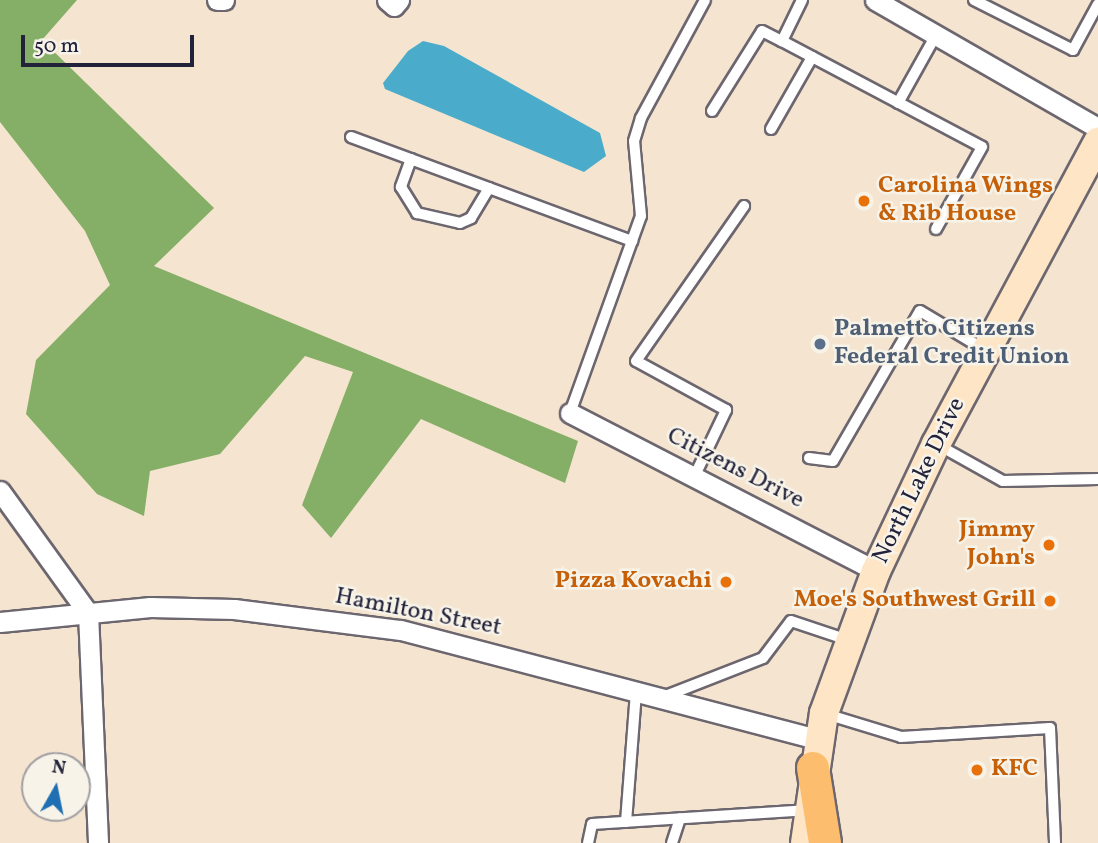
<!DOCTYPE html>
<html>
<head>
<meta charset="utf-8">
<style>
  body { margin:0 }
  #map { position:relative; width:1098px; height:843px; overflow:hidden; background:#f5e5d0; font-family:Vollkorn,serif }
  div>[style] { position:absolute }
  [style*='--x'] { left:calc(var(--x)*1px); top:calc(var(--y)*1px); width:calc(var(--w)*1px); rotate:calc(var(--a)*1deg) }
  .forest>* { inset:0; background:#85ae66 }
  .water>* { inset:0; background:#4aacca }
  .roads { filter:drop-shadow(2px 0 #6c666f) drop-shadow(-2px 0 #6c666f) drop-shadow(0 2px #6c666f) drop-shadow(0 -2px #6c666f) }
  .service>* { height:10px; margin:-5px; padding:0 5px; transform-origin:5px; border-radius:5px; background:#fff }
  .minor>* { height:19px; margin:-9.5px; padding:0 9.5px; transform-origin:9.5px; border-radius:9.5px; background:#fff }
  .secondary>* { height:28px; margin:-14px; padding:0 14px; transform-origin:14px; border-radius:14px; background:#fee5c5 }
  .primary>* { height:32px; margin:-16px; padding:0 16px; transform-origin:16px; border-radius:16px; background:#fcbd6f }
  .dots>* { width:19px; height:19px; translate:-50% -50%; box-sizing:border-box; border:4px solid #f7f3e8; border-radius:50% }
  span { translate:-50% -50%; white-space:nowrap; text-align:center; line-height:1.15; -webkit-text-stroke:5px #f7f3e8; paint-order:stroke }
  .food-label { font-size:24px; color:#c56008; font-weight:700 }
  .left { translate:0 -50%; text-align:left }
  .right { translate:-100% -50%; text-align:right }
  .service-label { font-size:24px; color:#4e5e75; font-weight:700 }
  .street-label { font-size:24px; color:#22223b }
  .north { position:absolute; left:21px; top:752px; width:70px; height:70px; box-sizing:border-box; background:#f7f3e8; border:2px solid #a29fa3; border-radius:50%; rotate:9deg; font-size:19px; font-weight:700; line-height:28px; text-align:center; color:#22223b }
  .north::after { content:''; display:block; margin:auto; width:24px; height:32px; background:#1f6fb2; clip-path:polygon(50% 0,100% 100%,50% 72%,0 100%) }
  .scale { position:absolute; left:21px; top:35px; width:173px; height:32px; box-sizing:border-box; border:4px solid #22223b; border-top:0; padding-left:9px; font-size:21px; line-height:24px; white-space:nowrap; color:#22223b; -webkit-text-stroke:5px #f7f3e8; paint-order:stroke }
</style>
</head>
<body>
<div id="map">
  <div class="forest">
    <i style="clip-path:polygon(0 0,77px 0,42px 40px,214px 208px,154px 266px,578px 441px,565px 483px,421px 419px,331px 538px,302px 505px,353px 372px,305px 356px,220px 454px,150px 471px,144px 516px,97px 494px,26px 414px,36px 360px,110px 285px,85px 231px,0 122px)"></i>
  </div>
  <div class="water">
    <i style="clip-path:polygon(423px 41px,444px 46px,600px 133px,606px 156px,584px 172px,385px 89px,383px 83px,408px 51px)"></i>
  </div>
  <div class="roads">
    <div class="service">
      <i style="--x:802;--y:0;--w:46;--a:116"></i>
      <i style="--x:782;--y:41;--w:226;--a:27.9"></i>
      <i style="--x:982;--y:147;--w:94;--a:119.3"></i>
      <i style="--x:974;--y:0;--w:111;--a:26.8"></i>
      <i style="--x:1073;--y:50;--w:52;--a:-61.5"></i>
      <i style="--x:898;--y:103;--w:78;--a:-60.8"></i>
      <i style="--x:712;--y:111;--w:94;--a:-58"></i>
      <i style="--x:762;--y:31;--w:22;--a:27"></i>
      <i style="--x:771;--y:129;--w:83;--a:-60.3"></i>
      <i style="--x:351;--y:137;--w:300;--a:20.3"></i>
      <i style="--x:411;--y:159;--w:30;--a:110"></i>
      <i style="--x:401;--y:187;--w:31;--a:58"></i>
      <i style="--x:417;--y:213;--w:44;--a:13.1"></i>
      <i style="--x:460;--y:223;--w:12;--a:-24"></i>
      <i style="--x:471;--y:218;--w:35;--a:-59"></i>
      <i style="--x:570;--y:413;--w:209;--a:-70.2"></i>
      <i style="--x:641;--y:216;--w:75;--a:-95.3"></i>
      <i style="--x:634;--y:141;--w:24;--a:-73"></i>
      <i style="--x:641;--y:118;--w:134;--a:-61.5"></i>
      <i style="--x:940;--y:446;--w:72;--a:29.1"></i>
      <i style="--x:1003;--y:481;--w:95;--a:-1.2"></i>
      <i style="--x:809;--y:458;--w:24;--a:7"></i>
      <i style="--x:833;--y:461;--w:173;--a:-59.9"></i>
      <i style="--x:920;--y:311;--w:76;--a:31"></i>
      <i style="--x:696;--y:473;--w:70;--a:-64.5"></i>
      <i style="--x:726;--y:410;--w:102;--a:-151.4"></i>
      <i style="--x:636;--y:361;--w:189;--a:-55.1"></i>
      <i style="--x:663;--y:697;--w:107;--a:-21.3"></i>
      <i style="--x:763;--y:658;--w:46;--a:-52.9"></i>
      <i style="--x:791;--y:621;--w:60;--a:18.4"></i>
      <i style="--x:826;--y:714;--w:78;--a:17"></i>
      <i style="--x:901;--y:737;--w:149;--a:-3.5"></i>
      <i style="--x:1050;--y:728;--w:115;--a:87.5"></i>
      <i style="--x:626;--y:822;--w:131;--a:-85.6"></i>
      <i style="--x:588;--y:843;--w:19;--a:-78"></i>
      <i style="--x:592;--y:824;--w:214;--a:-3.7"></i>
      <i style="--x:672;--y:843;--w:26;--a:-72"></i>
    </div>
    <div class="minor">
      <i style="--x:217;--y:0;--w:7;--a:0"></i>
      <i style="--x:387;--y:0;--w:9;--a:41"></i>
      <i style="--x:394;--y:6;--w:8;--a:-50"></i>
      <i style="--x:875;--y:0;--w:257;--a:29.9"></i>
      <i style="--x:570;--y:413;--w:344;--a:27.3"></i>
      <i style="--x:0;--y:491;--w:150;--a:54.2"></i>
      <i style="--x:88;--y:613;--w:230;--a:87.5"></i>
      <i style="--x:0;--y:622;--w:151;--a:-5.7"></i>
      <i style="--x:150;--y:607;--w:84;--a:1.4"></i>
      <i style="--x:234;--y:609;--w:168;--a:7.2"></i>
      <i style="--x:401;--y:630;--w:430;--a:14.7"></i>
    </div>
    <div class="secondary">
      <i style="--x:805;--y:843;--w:131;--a:-81.7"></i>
      <i style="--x:824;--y:713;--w:151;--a:-69.9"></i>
      <i style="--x:876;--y:571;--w:140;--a:-64.7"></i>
      <i style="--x:936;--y:444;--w:343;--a:-61.8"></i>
    </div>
    <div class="primary">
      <i style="--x:813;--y:768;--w:76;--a:80.9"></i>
    </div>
  </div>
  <div class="dots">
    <i style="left:864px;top:201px;background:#e8710a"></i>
    <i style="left:820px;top:344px;background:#5c6f8a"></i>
    <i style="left:1049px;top:545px;background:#e8710a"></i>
    <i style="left:726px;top:582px;background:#e8710a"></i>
    <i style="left:1050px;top:601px;background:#e8710a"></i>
    <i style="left:977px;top:770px;background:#e8710a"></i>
  </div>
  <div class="food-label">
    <span class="left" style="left:878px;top:201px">Carolina Wings<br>&amp; Rib House</span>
    <span class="right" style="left:1035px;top:545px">Jimmy<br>John's</span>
    <span class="right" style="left:712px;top:582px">Pizza Kovachi</span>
    <span class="right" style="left:1036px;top:601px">Moe's Southwest Grill</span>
    <span class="left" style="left:991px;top:770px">KFC</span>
  </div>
  <div class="service-label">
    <span class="left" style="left:834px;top:344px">Palmetto Citizens<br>Federal Credit Union</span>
  </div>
  <div class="street-label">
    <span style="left:735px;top:469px;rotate:27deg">Citizens Drive</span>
    <span style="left:920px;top:481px;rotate:-64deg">North Lake Drive</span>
    <span style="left:418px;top:613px;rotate:11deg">Hamilton Street</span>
  </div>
  <div class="north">N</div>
  <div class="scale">50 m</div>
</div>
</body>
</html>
